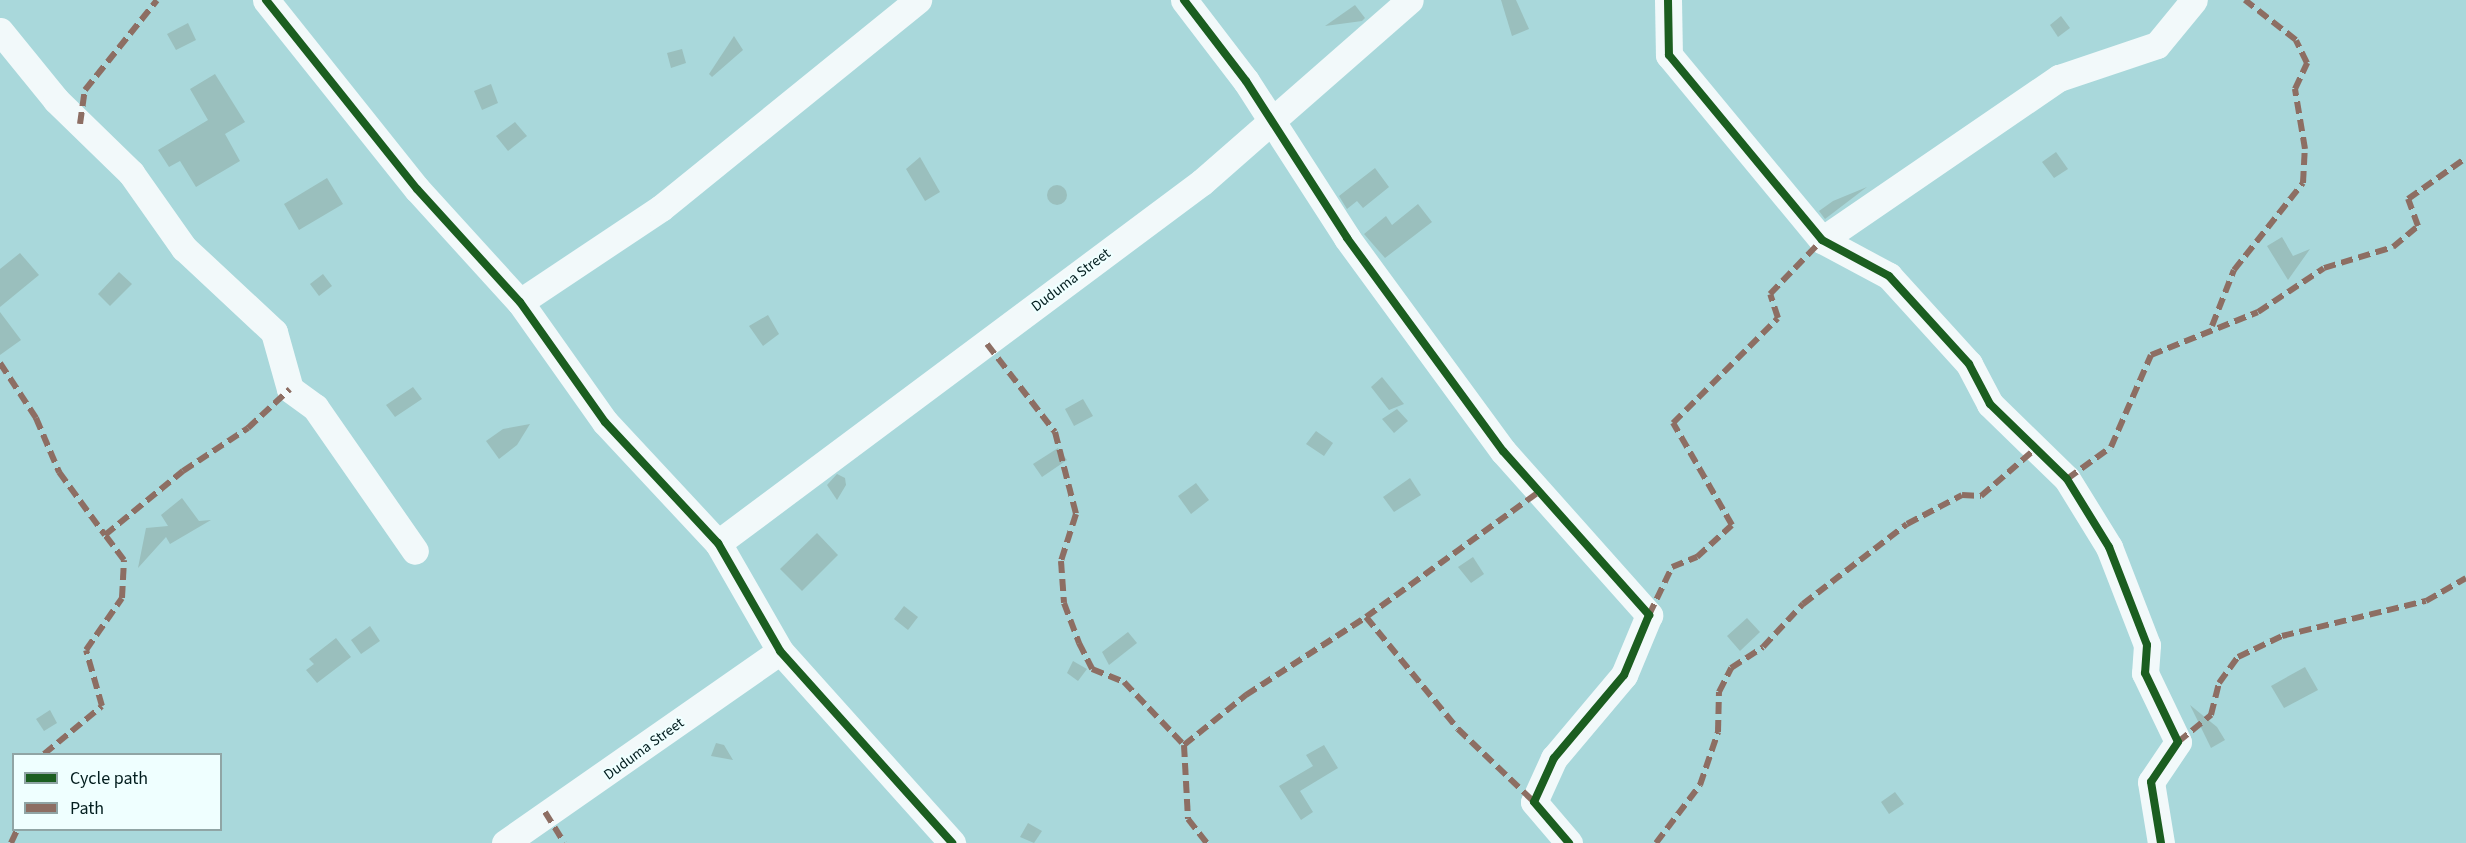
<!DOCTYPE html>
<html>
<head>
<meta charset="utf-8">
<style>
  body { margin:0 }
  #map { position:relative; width:2466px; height:843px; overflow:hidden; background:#a9d8db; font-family:"Source Sans 3",sans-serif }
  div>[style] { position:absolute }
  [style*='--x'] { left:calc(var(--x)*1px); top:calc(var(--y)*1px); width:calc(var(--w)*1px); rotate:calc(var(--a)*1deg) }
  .building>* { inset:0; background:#9abfbd }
  .round { border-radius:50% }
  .minor>* { height:27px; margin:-13.5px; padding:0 13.5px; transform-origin:13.5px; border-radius:13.5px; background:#f2f9fa }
  .quiet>* { height:6px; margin-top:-3px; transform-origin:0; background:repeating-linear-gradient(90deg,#8d6e63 0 12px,transparent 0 18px) }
  .cycleway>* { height:8px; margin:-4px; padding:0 4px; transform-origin:4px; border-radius:4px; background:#1b5e20 }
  span { translate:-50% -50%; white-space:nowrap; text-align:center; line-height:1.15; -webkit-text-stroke:4.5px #efffff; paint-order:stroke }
  .street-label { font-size:15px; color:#021d1e }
  .legend { position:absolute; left:12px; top:753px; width:210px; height:78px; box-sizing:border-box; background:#efffff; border:2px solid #90a5a5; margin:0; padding:8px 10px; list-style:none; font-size:18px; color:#021d1e }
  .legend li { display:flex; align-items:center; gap:12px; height:30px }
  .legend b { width:30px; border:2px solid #90a5a5 }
</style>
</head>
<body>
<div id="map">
  <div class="building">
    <i style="clip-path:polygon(1501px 0,1516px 0,1529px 29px,1512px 36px)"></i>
    <i style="clip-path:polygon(1355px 5px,1365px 18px,1362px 21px,1325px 26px)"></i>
    <i style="clip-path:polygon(2061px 16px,2070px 28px,2058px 37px,2050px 25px)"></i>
    <i style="clip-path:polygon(188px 23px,196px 40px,176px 50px,167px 34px)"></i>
    <i style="clip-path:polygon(734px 36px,743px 50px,712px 77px,709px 74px)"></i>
    <i style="clip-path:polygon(682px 49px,686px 63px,671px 68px,667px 53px)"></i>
    <i style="clip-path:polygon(215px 74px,245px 122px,225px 134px,240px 161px,196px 187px,180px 161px,169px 167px,158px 150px,208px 120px,190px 89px)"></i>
    <i style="clip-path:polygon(491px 84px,498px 103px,482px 110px,474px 91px)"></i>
    <i style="clip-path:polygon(515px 122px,527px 136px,508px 151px,496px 136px)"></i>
    <i style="clip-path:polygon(2056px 152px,2068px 169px,2054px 178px,2042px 162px)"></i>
    <i style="clip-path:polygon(920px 157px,940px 192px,925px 201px,906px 169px)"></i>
    <i style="clip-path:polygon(1375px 168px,1389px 187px,1363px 208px,1357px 201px,1347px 209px,1339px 196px)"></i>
    <i style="clip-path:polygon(327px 178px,343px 204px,299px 230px,284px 204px)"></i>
    <i class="round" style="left:1047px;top:185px;width:20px;height:20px"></i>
    <i style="clip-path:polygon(1867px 187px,1825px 219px,1819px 211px,1833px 201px)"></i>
    <i style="clip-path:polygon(1418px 204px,1432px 222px,1385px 258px,1364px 234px,1386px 216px,1392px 225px)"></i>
    <i style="clip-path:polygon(2282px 237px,2293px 256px,2310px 249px,2288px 280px,2267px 246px)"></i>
    <i style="clip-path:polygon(20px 253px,39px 275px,0 307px,0 269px)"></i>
    <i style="clip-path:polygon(119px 272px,132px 284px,110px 306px,98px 294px)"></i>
    <i style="clip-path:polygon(323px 274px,332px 286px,319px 296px,310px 284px)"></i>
    <i style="clip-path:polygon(0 312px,21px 340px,0 355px)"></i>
    <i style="clip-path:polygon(768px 315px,779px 334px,763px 346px,749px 326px)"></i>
    <i style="clip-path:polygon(1382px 377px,1404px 404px,1389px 410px,1371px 387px)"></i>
    <i style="clip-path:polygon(413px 387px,422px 399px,395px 417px,386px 405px)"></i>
    <i style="clip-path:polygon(1083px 399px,1093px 416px,1074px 426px,1065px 409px)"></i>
    <i style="clip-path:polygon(1397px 409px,1408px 421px,1394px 433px,1382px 419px)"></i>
    <i style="clip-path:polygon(530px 424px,517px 445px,499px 459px,486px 441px,503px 429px)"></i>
    <i style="clip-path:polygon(1316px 431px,1333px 443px,1324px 456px,1306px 444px)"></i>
    <i style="clip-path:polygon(1058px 448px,1067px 460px,1042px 477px,1033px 464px)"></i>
    <i style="clip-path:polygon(837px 474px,845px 478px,846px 485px,837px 500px,827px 485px)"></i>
    <i style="clip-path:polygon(1410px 478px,1421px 495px,1394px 512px,1383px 497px)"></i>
    <i style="clip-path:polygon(1196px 483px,1209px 500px,1191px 514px,1178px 496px)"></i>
    <i style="clip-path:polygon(182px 498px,199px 521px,211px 520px,170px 544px,166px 537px,138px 568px,146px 528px,168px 526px,161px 515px)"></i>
    <i style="clip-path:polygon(817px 533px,838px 555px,802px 591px,780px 569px)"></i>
    <i style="clip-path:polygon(1473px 557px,1484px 574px,1471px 583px,1458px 567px)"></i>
    <i style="clip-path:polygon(904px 606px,918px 617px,908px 630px,894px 619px)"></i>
    <i style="clip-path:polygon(1747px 618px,1760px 632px,1740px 651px,1727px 636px)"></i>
    <i style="clip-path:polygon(370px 626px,380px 641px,361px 654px,351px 640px)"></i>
    <i style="clip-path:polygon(1128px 632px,1137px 643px,1109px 665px,1102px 652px)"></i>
    <i style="clip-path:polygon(336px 638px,351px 657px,317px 683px,306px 670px,314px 664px,309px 659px)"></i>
    <i style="clip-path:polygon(1073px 661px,1087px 669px,1078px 681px,1067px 673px)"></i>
    <i style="clip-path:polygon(2305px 667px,2318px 690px,2284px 708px,2271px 686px)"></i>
    <i style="clip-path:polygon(2190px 705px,2217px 727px,2225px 740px,2211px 748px)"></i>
    <i style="clip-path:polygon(50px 710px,57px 723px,44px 731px,36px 719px)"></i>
    <i style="clip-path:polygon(716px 743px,724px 745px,733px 760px,711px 756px)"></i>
    <i style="clip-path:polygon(1324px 745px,1338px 768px,1300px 791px,1313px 812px,1301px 820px,1279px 786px,1313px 766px,1306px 755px)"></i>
    <i style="clip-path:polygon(1895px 792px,1904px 804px,1889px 814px,1881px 802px)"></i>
    <i style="clip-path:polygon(1028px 823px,1042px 831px,1034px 843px,1020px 837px)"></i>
  </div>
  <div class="minor">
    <i style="--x:266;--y:0;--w:242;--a:51.4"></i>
    <i style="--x:417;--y:189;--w:153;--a:47.7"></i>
    <i style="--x:520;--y:302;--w:147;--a:54.7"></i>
    <i style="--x:605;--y:422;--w:166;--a:47"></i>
    <i style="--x:718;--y:543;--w:125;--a:60.1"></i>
    <i style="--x:780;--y:651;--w:258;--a:48.1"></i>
    <i style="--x:1184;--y:0;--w:102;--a:52.6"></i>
    <i style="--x:1246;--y:81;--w:187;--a:57.2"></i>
    <i style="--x:1347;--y:238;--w:264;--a:53.8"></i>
    <i style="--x:1503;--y:451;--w:220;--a:48.3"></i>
    <i style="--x:1649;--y:615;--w:65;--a:112.6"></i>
    <i style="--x:1624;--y:675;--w:109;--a:130.1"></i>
    <i style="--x:1554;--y:758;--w:48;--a:114.4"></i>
    <i style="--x:1534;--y:802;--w:54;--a:49.5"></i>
    <i style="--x:1668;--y:0;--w:55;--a:89"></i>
    <i style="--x:1669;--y:55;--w:240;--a:50.4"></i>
    <i style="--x:1822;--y:240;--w:76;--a:28.2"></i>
    <i style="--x:1889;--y:276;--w:119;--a:47.7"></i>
    <i style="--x:1969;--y:364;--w:45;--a:62.3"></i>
    <i style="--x:1990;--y:404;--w:107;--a:44.2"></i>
    <i style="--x:2067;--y:479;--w:80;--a:58.3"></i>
    <i style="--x:2109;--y:547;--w:105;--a:68.8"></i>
    <i style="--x:2147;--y:645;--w:28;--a:94"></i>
    <i style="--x:2145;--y:673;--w:76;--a:64.4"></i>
    <i style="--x:2178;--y:742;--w:48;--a:124"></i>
    <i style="--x:2151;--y:782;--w:62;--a:80.7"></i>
    <i style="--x:0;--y:31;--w:89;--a:50.9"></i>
    <i style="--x:56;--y:100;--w:105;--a:44.2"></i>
    <i style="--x:131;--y:173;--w:92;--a:54.8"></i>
    <i style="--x:184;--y:248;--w:123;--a:43"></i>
    <i style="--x:274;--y:332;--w:59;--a:74.3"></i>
    <i style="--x:290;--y:389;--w:31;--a:36"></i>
    <i style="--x:315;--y:407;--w:175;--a:55.2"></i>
    <i style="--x:1822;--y:240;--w:287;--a:-34.4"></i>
    <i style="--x:2059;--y:78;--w:103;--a:-18.6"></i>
    <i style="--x:2157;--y:45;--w:58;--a:-50.6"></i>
    <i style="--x:520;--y:302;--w:169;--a:-33.7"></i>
    <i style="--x:661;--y:208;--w:331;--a:-39"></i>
    <i style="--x:718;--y:543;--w:604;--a:-36.72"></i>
    <i style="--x:1202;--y:182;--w:276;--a:-41.2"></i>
    <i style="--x:505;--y:843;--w:335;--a:-34.9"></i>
  </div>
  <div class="quiet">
    <i style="--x:80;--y:124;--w:34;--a:-82"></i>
    <i style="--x:85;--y:90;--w:115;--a:-51.3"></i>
    <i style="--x:2212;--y:326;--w:60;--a:-68.6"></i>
    <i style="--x:2234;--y:270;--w:111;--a:-51.6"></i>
    <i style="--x:2303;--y:183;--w:34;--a:-87"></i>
    <i style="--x:2305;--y:149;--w:61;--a:-99.5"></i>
    <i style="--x:2295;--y:89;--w:29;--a:-65"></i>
    <i style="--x:2307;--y:63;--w:25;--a:-116"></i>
    <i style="--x:2296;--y:40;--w:65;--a:-141.9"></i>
    <i style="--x:987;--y:344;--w:111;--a:52.3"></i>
    <i style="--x:1055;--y:432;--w:85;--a:75.6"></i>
    <i style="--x:1076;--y:514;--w:49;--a:107.7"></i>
    <i style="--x:1061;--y:561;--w:42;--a:85.9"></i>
    <i style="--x:1064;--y:603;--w:43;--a:69.4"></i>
    <i style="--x:1079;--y:643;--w:29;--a:63"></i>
    <i style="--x:1092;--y:669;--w:35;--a:22"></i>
    <i style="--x:1124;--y:682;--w:87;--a:46.4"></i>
    <i style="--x:1184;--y:745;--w:74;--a:86.9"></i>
    <i style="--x:1188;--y:819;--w:31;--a:52"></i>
    <i style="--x:0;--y:363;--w:66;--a:56.8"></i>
    <i style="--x:36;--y:418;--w:59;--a:66.9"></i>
    <i style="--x:59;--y:472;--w:78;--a:53.9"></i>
    <i style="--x:2067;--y:479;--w:54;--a:-36"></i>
    <i style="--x:2111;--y:447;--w:100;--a:-66.5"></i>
    <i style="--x:2151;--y:355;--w:115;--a:-21.9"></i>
    <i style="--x:2258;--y:312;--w:79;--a:-33.7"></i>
    <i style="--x:2324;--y:268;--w:72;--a:-16.9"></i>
    <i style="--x:2393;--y:247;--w:33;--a:-40"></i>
    <i style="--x:2418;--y:226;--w:29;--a:-110"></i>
    <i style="--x:2408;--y:199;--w:71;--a:-35.3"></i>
    <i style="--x:1649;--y:615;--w:53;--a:-64.4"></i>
    <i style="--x:1672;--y:567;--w:27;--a:-22"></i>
    <i style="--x:1697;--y:557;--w:47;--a:-42.4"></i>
    <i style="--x:1732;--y:525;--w:118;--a:-120"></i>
    <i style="--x:1673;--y:423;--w:148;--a:-45"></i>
    <i style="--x:1778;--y:318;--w:25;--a:-108"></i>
    <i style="--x:1770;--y:294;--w:75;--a:-46.1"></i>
    <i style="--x:1366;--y:617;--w:145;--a:50.6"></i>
    <i style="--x:1458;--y:729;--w:105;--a:43.8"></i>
    <i style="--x:2178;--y:742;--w:43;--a:-39.3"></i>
    <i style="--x:2211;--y:715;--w:33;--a:-76"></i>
    <i style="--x:2219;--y:683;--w:32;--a:-54"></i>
    <i style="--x:2238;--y:657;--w:49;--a:-25.5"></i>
    <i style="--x:2282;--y:636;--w:148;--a:-13.7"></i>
    <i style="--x:2426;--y:601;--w:46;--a:-29.9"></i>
    <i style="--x:1184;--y:745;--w:80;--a:-38.9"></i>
    <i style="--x:1246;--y:695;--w:143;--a:-33"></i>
    <i style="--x:1366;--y:617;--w:210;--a:-35.9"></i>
    <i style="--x:44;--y:754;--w:75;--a:-39.6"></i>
    <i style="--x:102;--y:706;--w:58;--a:-105.9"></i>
    <i style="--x:86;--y:650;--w:63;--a:-55.3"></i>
    <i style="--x:122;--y:598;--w:38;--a:-87"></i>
    <i style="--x:124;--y:560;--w:31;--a:-127"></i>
    <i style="--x:105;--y:535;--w:101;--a:-39.4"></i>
    <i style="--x:183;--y:471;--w:78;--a:-33.5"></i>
    <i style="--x:248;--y:428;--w:57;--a:-42.9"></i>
    <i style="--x:545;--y:812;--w:36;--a:58"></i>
    <i style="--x:11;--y:843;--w:14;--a:-65"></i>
    <i style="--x:1656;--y:843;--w:73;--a:-52.8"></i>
    <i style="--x:1700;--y:785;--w:56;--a:-71.2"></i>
    <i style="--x:1718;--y:732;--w:40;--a:-88.6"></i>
    <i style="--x:1719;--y:692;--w:27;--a:-63"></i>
    <i style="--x:1731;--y:668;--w:38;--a:-33"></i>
    <i style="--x:1763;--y:647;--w:59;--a:-47.1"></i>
    <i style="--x:1803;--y:604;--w:131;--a:-37.6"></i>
    <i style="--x:1907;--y:524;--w:62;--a:-27.8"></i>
    <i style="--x:1962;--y:495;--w:19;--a:3"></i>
    <i style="--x:1981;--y:496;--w:72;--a:-41"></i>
  </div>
  <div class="cycleway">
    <i style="--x:266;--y:0;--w:242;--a:51.4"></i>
    <i style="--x:417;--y:189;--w:153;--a:47.7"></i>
    <i style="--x:520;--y:302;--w:147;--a:54.7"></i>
    <i style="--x:605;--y:422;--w:166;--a:47"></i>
    <i style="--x:718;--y:543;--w:125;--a:60.1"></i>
    <i style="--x:780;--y:651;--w:258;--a:48.1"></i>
    <i style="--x:1184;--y:0;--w:102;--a:52.6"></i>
    <i style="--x:1246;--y:81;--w:187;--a:57.2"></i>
    <i style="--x:1347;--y:238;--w:264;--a:53.8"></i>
    <i style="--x:1503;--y:451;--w:220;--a:48.3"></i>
    <i style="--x:1649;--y:615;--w:65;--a:112.6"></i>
    <i style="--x:1624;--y:675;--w:109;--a:130.1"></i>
    <i style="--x:1554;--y:758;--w:48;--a:114.4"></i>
    <i style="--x:1534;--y:802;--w:54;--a:49.5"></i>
    <i style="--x:1668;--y:0;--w:55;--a:89"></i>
    <i style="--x:1669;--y:55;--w:240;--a:50.4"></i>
    <i style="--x:1822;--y:240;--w:76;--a:28.2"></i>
    <i style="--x:1889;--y:276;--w:119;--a:47.7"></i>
    <i style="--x:1969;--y:364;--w:45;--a:62.3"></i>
    <i style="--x:1990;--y:404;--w:107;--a:44.2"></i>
    <i style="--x:2067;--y:479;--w:80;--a:58.3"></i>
    <i style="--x:2109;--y:547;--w:105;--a:68.8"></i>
    <i style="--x:2147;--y:645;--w:28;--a:94"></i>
    <i style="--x:2145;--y:673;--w:76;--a:64.4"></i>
    <i style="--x:2178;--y:742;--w:48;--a:124"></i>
    <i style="--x:2151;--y:782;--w:62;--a:80.7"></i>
  </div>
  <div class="street-label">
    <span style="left:1071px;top:280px;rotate:-37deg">Duduma Street</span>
    <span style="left:644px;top:749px;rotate:-36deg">Duduma Street</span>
  </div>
  <ul class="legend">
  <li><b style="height:8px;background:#1b5e20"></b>Cycle path</li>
  <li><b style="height:8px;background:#8d6e63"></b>Path</li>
  </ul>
</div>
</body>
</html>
